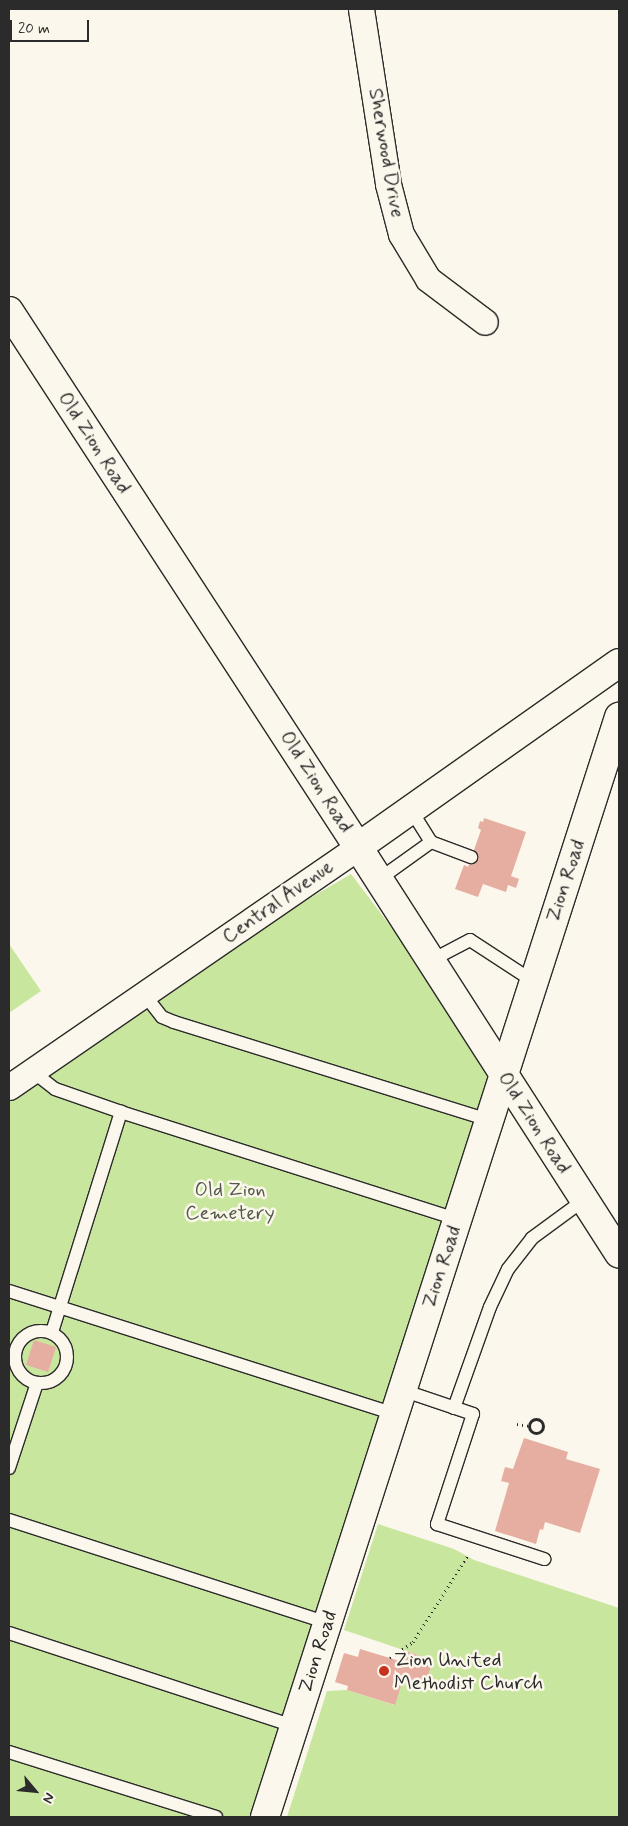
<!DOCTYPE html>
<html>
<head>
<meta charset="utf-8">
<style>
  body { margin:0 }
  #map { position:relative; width:628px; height:1826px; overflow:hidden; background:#fbf7ec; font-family:Mynerve,sans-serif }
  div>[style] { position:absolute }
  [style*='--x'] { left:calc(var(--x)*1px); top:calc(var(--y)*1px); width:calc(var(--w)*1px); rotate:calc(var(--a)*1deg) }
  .green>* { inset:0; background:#c9e69e }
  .building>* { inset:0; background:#e6ada1 }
  .path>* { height:3px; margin-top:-1.5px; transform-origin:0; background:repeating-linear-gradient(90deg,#2b2b2b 0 1px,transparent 0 5px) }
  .path>.ring { margin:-1.5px; padding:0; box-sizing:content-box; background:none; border:3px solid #2b2b2b; border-radius:50% }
  .roads { filter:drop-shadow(1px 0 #2b2b2b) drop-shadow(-1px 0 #2b2b2b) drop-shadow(0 1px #2b2b2b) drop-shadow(0 -1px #2b2b2b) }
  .lane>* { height:12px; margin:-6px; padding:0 6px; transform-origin:6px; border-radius:6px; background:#fbf7ec }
  .lane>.ring { margin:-6px; padding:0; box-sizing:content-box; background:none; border:12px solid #fbf7ec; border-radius:50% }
  .street>* { height:25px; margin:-12.5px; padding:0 12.5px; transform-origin:12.5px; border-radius:12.5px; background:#fbf7ec }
  .secondary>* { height:28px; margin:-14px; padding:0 14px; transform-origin:14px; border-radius:14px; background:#fbf7ec }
  .dots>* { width:14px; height:14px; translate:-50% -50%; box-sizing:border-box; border:2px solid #fbf7ec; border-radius:50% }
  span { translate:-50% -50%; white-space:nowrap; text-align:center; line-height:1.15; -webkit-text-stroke:5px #fbf7ec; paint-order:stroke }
  .street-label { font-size:20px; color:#2b2b2b }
  .park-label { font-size:20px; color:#525a48 }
  .poi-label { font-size:20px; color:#2b2b2b }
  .left { translate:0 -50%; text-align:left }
  .frame { position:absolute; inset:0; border:10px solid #2b2b2b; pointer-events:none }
  .north { position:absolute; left:10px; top:1766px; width:50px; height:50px; -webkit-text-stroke:4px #fbf7ec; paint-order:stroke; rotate:118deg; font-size:14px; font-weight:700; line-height:20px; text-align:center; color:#2b2b2b }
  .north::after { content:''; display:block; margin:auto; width:18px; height:22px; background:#2b2b2b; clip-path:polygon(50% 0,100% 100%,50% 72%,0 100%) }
  .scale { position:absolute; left:10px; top:20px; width:79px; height:22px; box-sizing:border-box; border:2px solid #2b2b2b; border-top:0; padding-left:6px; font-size:15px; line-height:18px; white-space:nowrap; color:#2b2b2b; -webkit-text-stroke:4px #fbf7ec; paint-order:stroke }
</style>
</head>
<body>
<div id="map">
  <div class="green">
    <i style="clip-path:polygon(351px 874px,503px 1075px,265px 1817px,9px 1817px,9px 1087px,125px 1007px)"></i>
    <i style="clip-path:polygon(9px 944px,41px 991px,9px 1013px)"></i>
    <i style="clip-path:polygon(378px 1524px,454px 1549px,474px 1560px,619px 1608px,619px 1817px,287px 1817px,327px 1691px,347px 1690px,394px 1705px,403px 1679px,425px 1686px,433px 1660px,344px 1630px)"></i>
  </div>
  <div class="building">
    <i style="clip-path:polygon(484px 818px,526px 832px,511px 876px,519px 879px,516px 888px,508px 885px,506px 892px,483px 884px,478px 897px,455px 889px,464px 865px,468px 867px,481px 830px,478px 828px,480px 821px,483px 822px)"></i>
    <i style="clip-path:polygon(34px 1340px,56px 1347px,48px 1372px,26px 1365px)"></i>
    <i style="clip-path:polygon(524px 1438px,568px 1452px,566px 1459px,600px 1469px,580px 1533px,545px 1522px,543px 1530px,540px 1529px,536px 1544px,495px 1531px,509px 1483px,501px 1481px,505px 1467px,513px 1469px)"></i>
    <i style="clip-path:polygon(360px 1649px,403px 1662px,406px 1651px,433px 1660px,425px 1686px,403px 1679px,395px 1705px,347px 1690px,348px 1686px,335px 1682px,344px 1653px,358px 1657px)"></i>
  </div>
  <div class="path">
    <i class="ring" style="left:529px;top:1419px;width:11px;height:11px"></i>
    <i style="--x:517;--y:1424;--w:12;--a:9"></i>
    <i style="--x:390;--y:1658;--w:28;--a:-35"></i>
    <i style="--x:413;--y:1642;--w:103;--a:-57.7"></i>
  </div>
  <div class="roads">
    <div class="lane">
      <i style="--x:431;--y:842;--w:43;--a:20.6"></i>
      <i style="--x:378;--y:880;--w:65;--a:-35.6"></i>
      <i style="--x:431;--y:842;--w:36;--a:-122"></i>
      <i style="--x:430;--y:961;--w:45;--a:-27.7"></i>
      <i style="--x:470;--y:940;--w:75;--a:33.1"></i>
      <i style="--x:144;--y:994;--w:29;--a:52"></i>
      <i style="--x:162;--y:1017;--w:13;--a:23"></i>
      <i style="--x:174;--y:1022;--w:329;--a:17.3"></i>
      <i style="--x:32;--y:1071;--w:29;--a:38"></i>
      <i style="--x:55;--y:1089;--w:70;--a:19.2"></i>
      <i style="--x:121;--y:1112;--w:353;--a:17.7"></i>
      <i style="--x:9;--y:1291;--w:404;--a:17.7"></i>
      <i class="ring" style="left:15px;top:1331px;width:40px;height:40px"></i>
      <i style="--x:52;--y:1332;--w:231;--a:-72.6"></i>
      <i style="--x:402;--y:1390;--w:75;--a:18.7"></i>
      <i style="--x:473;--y:1414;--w:116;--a:108.1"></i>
      <i style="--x:437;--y:1524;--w:113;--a:18.1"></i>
      <i style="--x:454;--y:1408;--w:107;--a:-70.4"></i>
      <i style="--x:490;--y:1307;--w:42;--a:-64.7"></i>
      <i style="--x:508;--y:1269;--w:39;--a:-52"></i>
      <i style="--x:532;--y:1238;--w:64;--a:-36.2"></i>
      <i style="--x:9;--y:1468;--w:89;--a:-71.8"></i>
      <i style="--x:9;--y:1520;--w:334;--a:17.9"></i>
      <i style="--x:9;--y:1633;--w:300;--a:18.1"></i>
      <i style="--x:9;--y:1752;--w:217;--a:17.4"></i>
    </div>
    <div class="street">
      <i style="--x:361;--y:9;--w:177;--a:81.2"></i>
      <i style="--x:388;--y:184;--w:52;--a:75.4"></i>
      <i style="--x:401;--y:234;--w:52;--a:59"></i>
      <i style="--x:428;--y:279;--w:71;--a:37"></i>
      <i style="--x:9;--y:1087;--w:424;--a:-34.5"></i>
    </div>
    <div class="secondary">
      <i style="--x:9;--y:311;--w:640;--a:56.93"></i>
      <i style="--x:358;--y:847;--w:483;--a:57.3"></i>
      <i style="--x:358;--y:847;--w:319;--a:-35.2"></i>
      <i style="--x:265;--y:1817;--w:1156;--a:-72.16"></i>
    </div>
  </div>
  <div class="dots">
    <i style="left:384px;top:1671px;background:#c8321e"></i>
  </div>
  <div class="street-label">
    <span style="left:386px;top:153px;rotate:80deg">Sherwood Drive</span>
    <span style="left:94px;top:443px;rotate:57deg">Old Zion Road</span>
    <span style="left:316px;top:782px;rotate:57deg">Old Zion Road</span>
    <span style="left:566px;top:881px;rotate:-72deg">Zion Road</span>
    <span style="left:278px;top:902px;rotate:-35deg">Central Avenue</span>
    <span style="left:534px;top:1123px;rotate:57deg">Old Zion Road</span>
    <span style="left:442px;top:1267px;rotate:-72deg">Zion Road</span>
    <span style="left:318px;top:1652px;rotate:-72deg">Zion Road</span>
  </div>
  <div class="park-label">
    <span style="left:230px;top:1202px">Old Zion<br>Cemetery</span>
  </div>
  <div class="poi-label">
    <span class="left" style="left:394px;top:1672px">Zion United<br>Methodist Church</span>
  </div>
  <div class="frame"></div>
  <div class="north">N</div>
  <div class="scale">20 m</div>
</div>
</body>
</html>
